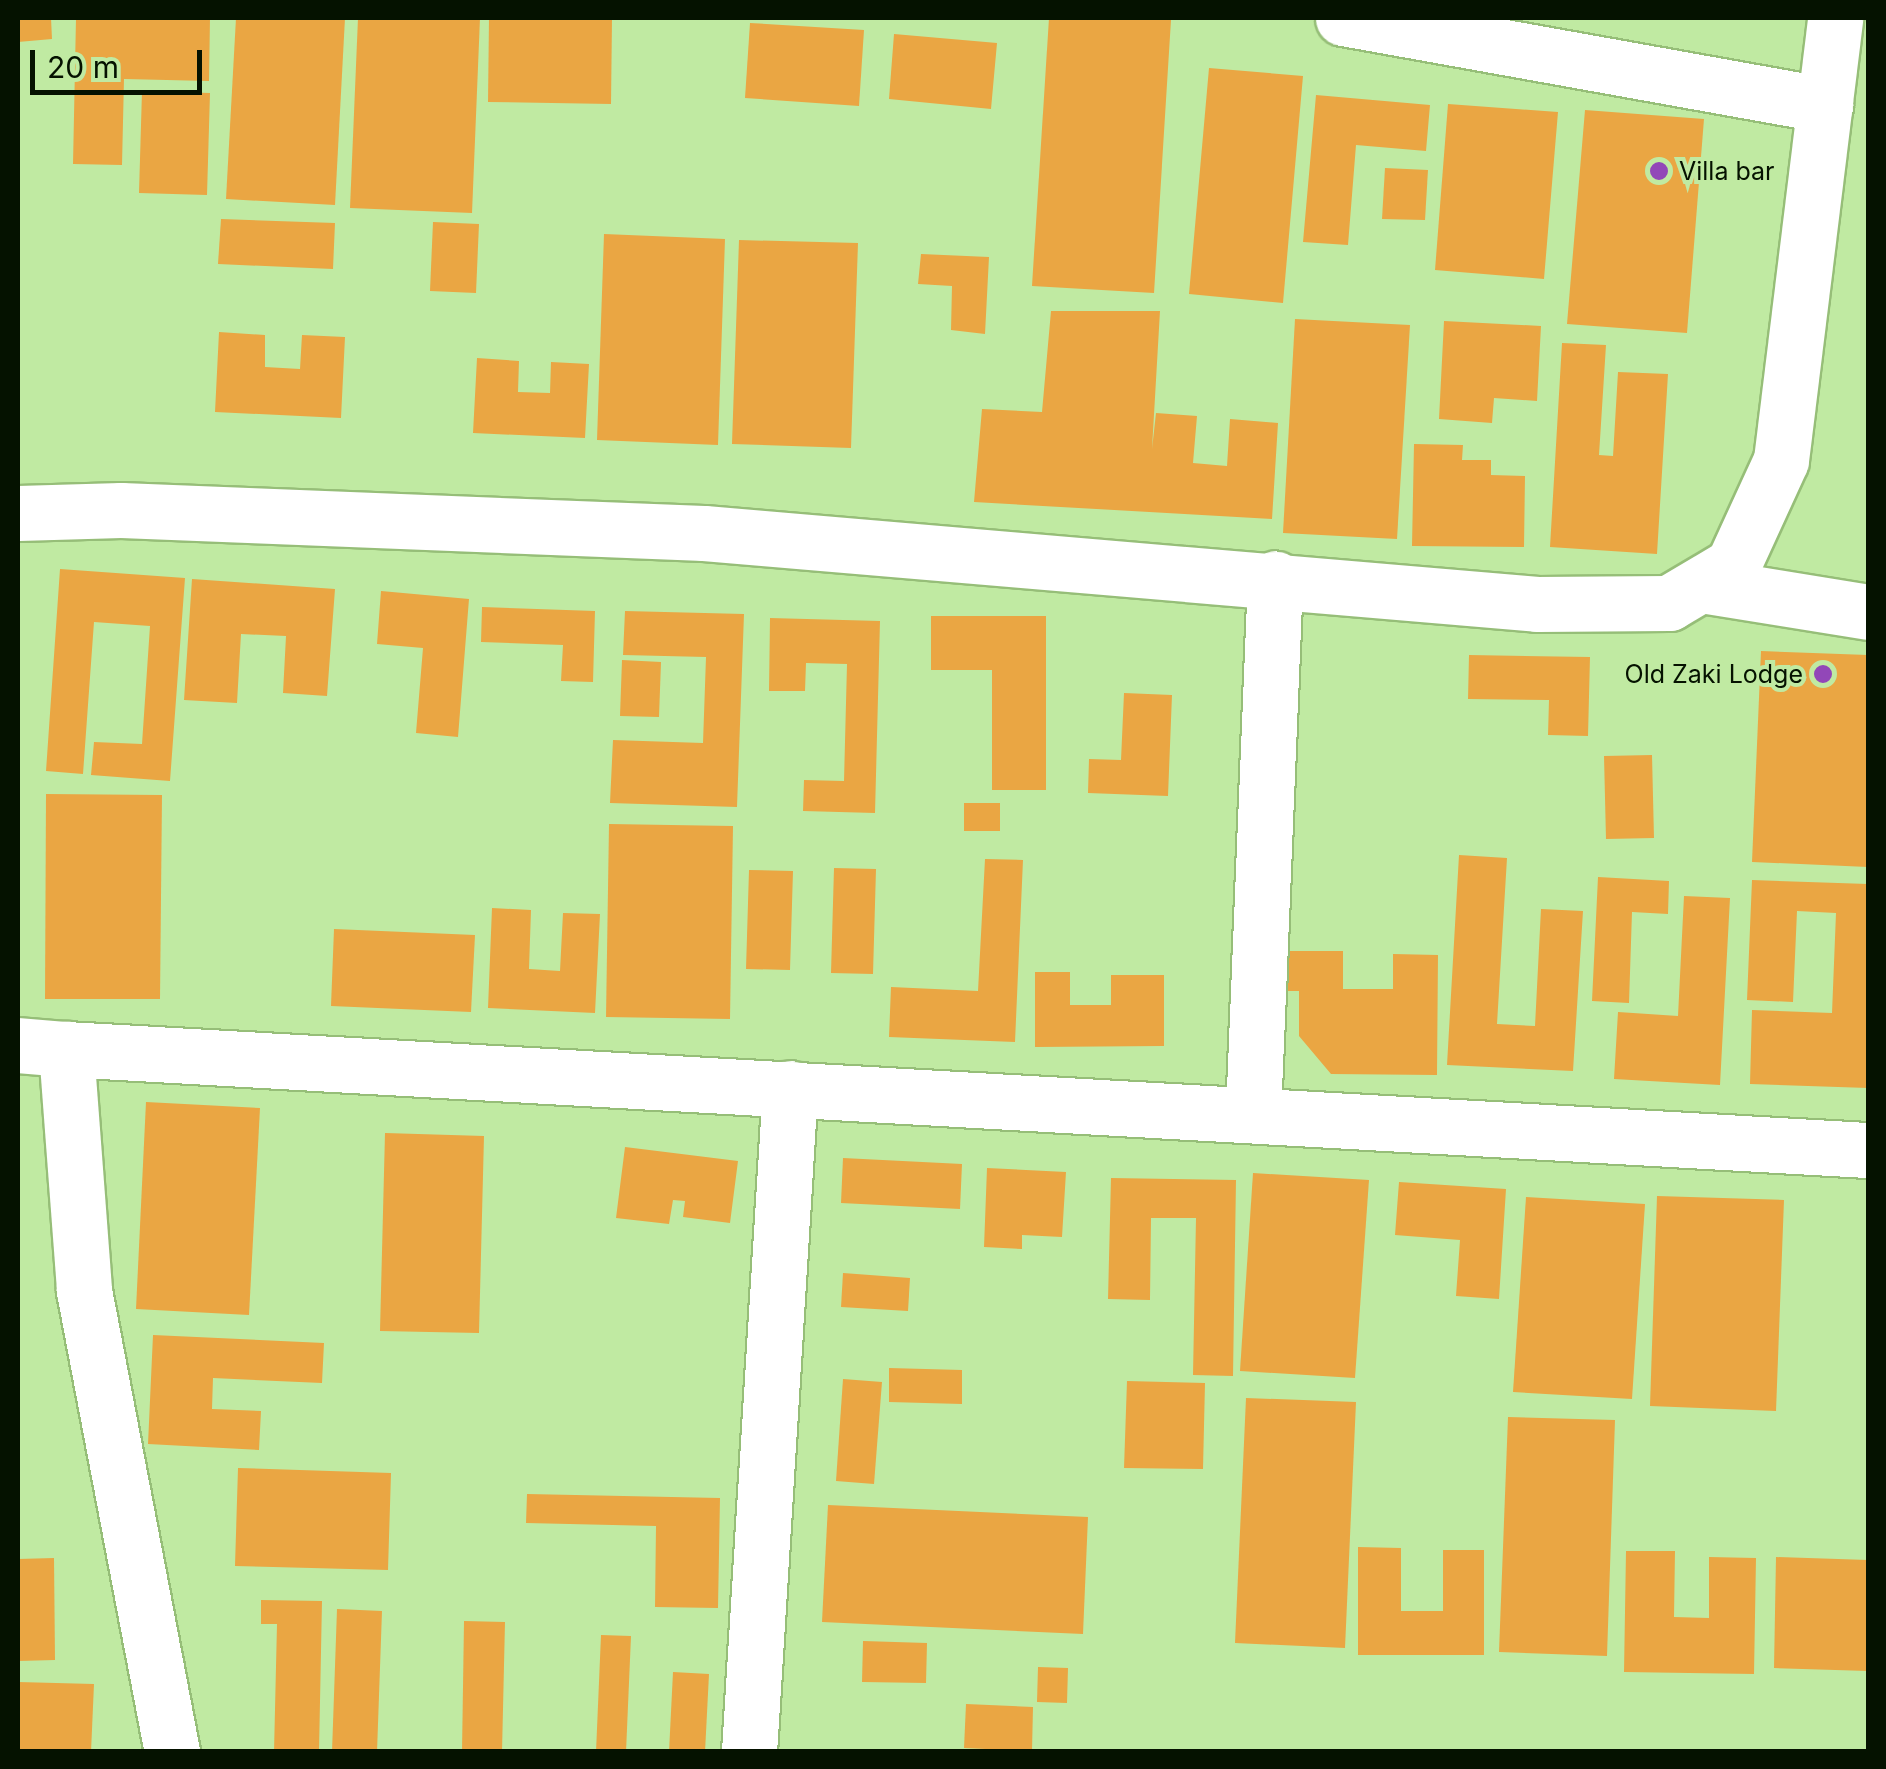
<!DOCTYPE html>
<html>
<head>
<meta charset="utf-8">
<style>
  body { margin:0 }
  #map { position:relative; width:1886px; height:1769px; overflow:hidden; background:#c0eaa2; font-family:Inter,sans-serif }
  div>[style] { position:absolute }
  [style*='--x'] { left:calc(var(--x)*1px); top:calc(var(--y)*1px); width:calc(var(--w)*1px); rotate:calc(var(--a)*1deg) }
  .building>* { inset:0; background:#eaa643 }
  .roads { filter:drop-shadow(2px 0 #96be78) drop-shadow(-2px 0 #96be78) drop-shadow(0 2px #96be78) drop-shadow(0 -2px #96be78) }
  .minor>* { height:55px; margin:-27.5px; padding:0 27.5px; transform-origin:27.5px; border-radius:27.5px; background:#fff }
  .dots>* { width:28px; height:28px; translate:-50% -50%; box-sizing:border-box; border:5px solid #c0eaa2; border-radius:50% }
  span { translate:-50% -50%; white-space:nowrap; text-align:center; line-height:1.15; -webkit-text-stroke:8px #c0eaa2; paint-order:stroke }
  .poi-label { font-size:25px; color:#051200 }
  .left { translate:0 -50%; text-align:left }
  .right { translate:-100% -50%; text-align:right }
  .frame { position:absolute; inset:0; border:20px solid #051200; pointer-events:none }
  .scale { position:absolute; left:30px; top:50px; width:172px; height:45px; box-sizing:border-box; border:5px solid #051200; border-top:0; padding-left:12px; font-size:30px; line-height:35px; white-space:nowrap; color:#051200; -webkit-text-stroke:8px #c0eaa2; paint-order:stroke }
</style>
</head>
<body>
<div id="map">
  <div class="building">
    <i style="clip-path:polygon(18px 18px,51px 18px,52px 39px,18px 42px)"></i>
    <i style="clip-path:polygon(76px 18px,210px 18px,209px 81px,124px 79px,122px 165px,73px 164px)"></i>
    <i style="clip-path:polygon(236px 18px,345px 18px,335px 205px,226px 199px)"></i>
    <i style="clip-path:polygon(358px 18px,480px 18px,472px 213px,350px 208px)"></i>
    <i style="clip-path:polygon(489px 18px,612px 19px,611px 104px,488px 102px)"></i>
    <i style="clip-path:polygon(1049px 18px,1171px 20px,1154px 293px,1032px 286px)"></i>
    <i style="clip-path:polygon(750px 23px,864px 30px,859px 106px,745px 98px)"></i>
    <i style="clip-path:polygon(894px 34px,997px 43px,991px 109px,889px 99px)"></i>
    <i style="clip-path:polygon(1209px 68px,1303px 76px,1283px 303px,1189px 294px)"></i>
    <i style="clip-path:polygon(142px 91px,210px 93px,207px 195px,139px 193px)"></i>
    <i style="clip-path:polygon(1316px 95px,1430px 105px,1426px 151px,1356px 145px,1348px 245px,1303px 242px)"></i>
    <i style="clip-path:polygon(1448px 104px,1558px 112px,1544px 279px,1435px 270px)"></i>
    <i style="clip-path:polygon(1585px 110px,1704px 119px,1687px 333px,1567px 324px)"></i>
    <i style="clip-path:polygon(1385px 168px,1428px 170px,1425px 220px,1382px 219px)"></i>
    <i style="clip-path:polygon(221px 219px,335px 223px,333px 269px,218px 264px)"></i>
    <i style="clip-path:polygon(433px 222px,479px 224px,476px 293px,430px 291px)"></i>
    <i style="clip-path:polygon(604px 234px,725px 239px,718px 445px,597px 440px)"></i>
    <i style="clip-path:polygon(739px 240px,858px 243px,851px 448px,732px 444px)"></i>
    <i style="clip-path:polygon(921px 254px,989px 257px,985px 334px,951px 330px,952px 286px,918px 284px)"></i>
    <i style="clip-path:polygon(1051px 311px,1160px 311px,1152px 449px,1156px 413px,1197px 416px,1193px 463px,1227px 466px,1230px 419px,1278px 423px,1272px 519px,974px 502px,982px 409px,1042px 412px)"></i>
    <i style="clip-path:polygon(1295px 319px,1410px 325px,1397px 539px,1283px 533px)"></i>
    <i style="clip-path:polygon(1444px 321px,1541px 326px,1537px 401px,1494px 398px,1492px 423px,1439px 419px)"></i>
    <i style="clip-path:polygon(219px 332px,265px 335px,265px 367px,300px 369px,302px 335px,345px 337px,341px 418px,215px 412px)"></i>
    <i style="clip-path:polygon(1562px 343px,1606px 345px,1599px 455px,1613px 456px,1618px 372px,1668px 374px,1657px 554px,1550px 547px)"></i>
    <i style="clip-path:polygon(477px 358px,519px 361px,518px 392px,550px 393px,551px 362px,589px 364px,585px 438px,473px 433px)"></i>
    <i style="clip-path:polygon(1414px 444px,1463px 445px,1462px 460px,1491px 460px,1491px 475px,1525px 476px,1524px 547px,1412px 546px)"></i>
    <i style="clip-path:polygon(60px 569px,185px 578px,170px 781px,91px 775px,94px 742px,142px 744px,150px 626px,94px 622px,83px 774px,46px 771px)"></i>
    <i style="clip-path:polygon(192px 579px,335px 589px,327px 696px,283px 693px,286px 636px,241px 634px,237px 703px,184px 700px)"></i>
    <i style="clip-path:polygon(381px 591px,469px 599px,458px 737px,416px 733px,423px 648px,377px 644px)"></i>
    <i style="clip-path:polygon(482px 607px,595px 611px,593px 682px,561px 681px,563px 645px,481px 642px)"></i>
    <i style="clip-path:polygon(625px 611px,744px 614px,737px 807px,610px 803px,613px 740px,703px 743px,706px 657px,623px 655px)"></i>
    <i style="clip-path:polygon(931px 616px,1046px 616px,1046px 790px,992px 790px,992px 670px,931px 670px)"></i>
    <i style="clip-path:polygon(770px 618px,880px 621px,875px 813px,803px 811px,804px 780px,844px 781px,847px 664px,806px 663px,805px 691px,769px 691px)"></i>
    <i style="clip-path:polygon(1761px 651px,1868px 655px,1868px 867px,1752px 862px)"></i>
    <i style="clip-path:polygon(1469px 655px,1590px 657px,1588px 736px,1548px 735px,1549px 700px,1468px 699px)"></i>
    <i style="clip-path:polygon(622px 660px,661px 662px,659px 717px,620px 716px)"></i>
    <i style="clip-path:polygon(1124px 693px,1172px 695px,1168px 796px,1088px 793px,1089px 759px,1121px 760px)"></i>
    <i style="clip-path:polygon(1652px 755px,1654px 838px,1606px 839px,1604px 756px)"></i>
    <i style="clip-path:polygon(46px 794px,162px 795px,160px 999px,45px 999px)"></i>
    <i style="clip-path:polygon(964px 803px,1000px 803px,1000px 831px,964px 831px)"></i>
    <i style="clip-path:polygon(609px 824px,733px 826px,730px 1019px,606px 1017px)"></i>
    <i style="clip-path:polygon(1459px 855px,1507px 858px,1497px 1024px,1535px 1026px,1541px 909px,1583px 911px,1573px 1071px,1447px 1065px)"></i>
    <i style="clip-path:polygon(985px 859px,1023px 860px,1015px 1042px,889px 1037px,891px 987px,978px 991px)"></i>
    <i style="clip-path:polygon(834px 868px,876px 869px,873px 974px,831px 973px)"></i>
    <i style="clip-path:polygon(749px 870px,793px 871px,790px 970px,746px 969px)"></i>
    <i style="clip-path:polygon(1598px 877px,1669px 881px,1668px 914px,1632px 912px,1629px 1003px,1592px 1001px)"></i>
    <i style="clip-path:polygon(1752px 880px,1868px 884px,1868px 1088px,1750px 1084px,1752px 1010px,1832px 1013px,1836px 913px,1797px 911px,1793px 1002px,1747px 1000px)"></i>
    <i style="clip-path:polygon(1684px 896px,1730px 898px,1720px 1085px,1614px 1079px,1618px 1012px,1678px 1016px)"></i>
    <i style="clip-path:polygon(492px 908px,531px 910px,529px 969px,560px 971px,563px 913px,600px 914px,595px 1013px,488px 1008px)"></i>
    <i style="clip-path:polygon(334px 929px,475px 935px,471px 1012px,331px 1006px)"></i>
    <i style="clip-path:polygon(1287px 951px,1343px 951px,1343px 989px,1393px 989px,1393px 954px,1438px 955px,1437px 1075px,1331px 1074px,1299px 1036px,1299px 991px,1287px 991px)"></i>
    <i style="clip-path:polygon(1035px 972px,1070px 972px,1070px 1005px,1111px 1005px,1111px 975px,1164px 975px,1164px 1046px,1035px 1047px)"></i>
    <i style="clip-path:polygon(146px 1102px,260px 1108px,249px 1315px,136px 1309px)"></i>
    <i style="clip-path:polygon(385px 1133px,484px 1136px,479px 1333px,380px 1331px)"></i>
    <i style="clip-path:polygon(625px 1147px,738px 1161px,730px 1223px,683px 1217px,685px 1201px,673px 1200px,669px 1224px,616px 1218px)"></i>
    <i style="clip-path:polygon(843px 1158px,962px 1164px,960px 1209px,841px 1203px)"></i>
    <i style="clip-path:polygon(987px 1168px,1066px 1172px,1062px 1237px,1022px 1235px,1022px 1249px,984px 1247px)"></i>
    <i style="clip-path:polygon(1253px 1173px,1369px 1180px,1355px 1378px,1240px 1371px)"></i>
    <i style="clip-path:polygon(1111px 1178px,1236px 1180px,1233px 1376px,1193px 1375px,1196px 1218px,1151px 1218px,1150px 1300px,1108px 1299px)"></i>
    <i style="clip-path:polygon(1399px 1182px,1506px 1189px,1499px 1299px,1456px 1296px,1460px 1240px,1395px 1235px)"></i>
    <i style="clip-path:polygon(1657px 1196px,1784px 1200px,1776px 1411px,1650px 1406px)"></i>
    <i style="clip-path:polygon(1526px 1197px,1645px 1204px,1632px 1399px,1513px 1392px)"></i>
    <i style="clip-path:polygon(843px 1273px,910px 1278px,908px 1311px,841px 1307px)"></i>
    <i style="clip-path:polygon(153px 1335px,324px 1343px,322px 1383px,213px 1378px,212px 1409px,261px 1411px,259px 1450px,148px 1444px)"></i>
    <i style="clip-path:polygon(889px 1368px,962px 1370px,962px 1404px,889px 1402px)"></i>
    <i style="clip-path:polygon(843px 1379px,882px 1382px,874px 1484px,836px 1481px)"></i>
    <i style="clip-path:polygon(1127px 1381px,1205px 1383px,1203px 1469px,1124px 1468px)"></i>
    <i style="clip-path:polygon(1246px 1398px,1356px 1402px,1345px 1648px,1235px 1643px)"></i>
    <i style="clip-path:polygon(1508px 1417px,1615px 1420px,1607px 1656px,1499px 1652px)"></i>
    <i style="clip-path:polygon(238px 1468px,391px 1473px,388px 1570px,235px 1566px)"></i>
    <i style="clip-path:polygon(527px 1494px,720px 1498px,718px 1608px,655px 1607px,656px 1526px,526px 1523px)"></i>
    <i style="clip-path:polygon(828px 1505px,1088px 1517px,1083px 1634px,822px 1622px)"></i>
    <i style="clip-path:polygon(1358px 1547px,1401px 1548px,1401px 1611px,1443px 1611px,1443px 1550px,1484px 1550px,1484px 1655px,1358px 1655px)"></i>
    <i style="clip-path:polygon(1626px 1551px,1675px 1551px,1674px 1617px,1709px 1618px,1709px 1557px,1756px 1558px,1754px 1674px,1624px 1672px)"></i>
    <i style="clip-path:polygon(1776px 1557px,1868px 1560px,1868px 1671px,1774px 1668px)"></i>
    <i style="clip-path:polygon(54px 1558px,55px 1660px,18px 1661px,18px 1559px)"></i>
    <i style="clip-path:polygon(261px 1600px,322px 1601px,319px 1752px,274px 1752px,277px 1624px,261px 1624px)"></i>
    <i style="clip-path:polygon(337px 1609px,382px 1611px,377px 1752px,332px 1752px)"></i>
    <i style="clip-path:polygon(464px 1621px,505px 1622px,502px 1752px,462px 1752px)"></i>
    <i style="clip-path:polygon(601px 1635px,631px 1636px,626px 1752px,596px 1752px)"></i>
    <i style="clip-path:polygon(863px 1641px,927px 1643px,926px 1683px,862px 1682px)"></i>
    <i style="clip-path:polygon(1038px 1667px,1068px 1668px,1067px 1703px,1037px 1702px)"></i>
    <i style="clip-path:polygon(673px 1672px,709px 1674px,705px 1752px,669px 1752px)"></i>
    <i style="clip-path:polygon(18px 1682px,94px 1684px,91px 1752px,18px 1752px)"></i>
    <i style="clip-path:polygon(966px 1704px,1033px 1707px,1032px 1751px,964px 1748px)"></i>
  </div>
  <div class="roads">
    <div class="minor">
      <i style="--x:1343;--y:18;--w:490;--a:10.2"></i>
      <i style="--x:18;--y:513;--w:103;--a:-1.7"></i>
      <i style="--x:121;--y:510;--w:583;--a:2.26"></i>
      <i style="--x:704;--y:533;--w:836;--a:4.87"></i>
      <i style="--x:1537;--y:604;--w:132;--a:-0.4"></i>
      <i style="--x:1669;--y:603;--w:74;--a:-30.7"></i>
      <i style="--x:1733;--y:565;--w:115;--a:-65.4"></i>
      <i style="--x:1781;--y:460;--w:445;--a:-83"></i>
      <i style="--x:1708;--y:586;--w:162;--a:9.2"></i>
      <i style="--x:18;--y:1045;--w:48;--a:4.8"></i>
      <i style="--x:1253;--y:1114;--w:536;--a:-87.65"></i>
      <i style="--x:172;--y:1752;--w:471;--a:-100.8"></i>
      <i style="--x:84;--y:1289;--w:241;--a:-94.3"></i>
      <i style="--x:66;--y:1049;--w:1805;--a:3.21"></i>
      <i style="--x:749;--y:1752;--w:665;--a:-86.47"></i>
    </div>
  </div>
  <div class="dots">
    <i style="left:1659px;top:171px;background:#9247b8"></i>
    <i style="left:1823px;top:674px;background:#9247b8"></i>
  </div>
  <div class="poi-label">
    <span class="left" style="left:1679px;top:171px">Villa bar</span>
    <span class="right" style="left:1803px;top:674px">Old Zaki Lodge</span>
  </div>
  <div class="frame"></div>
  <div class="scale">20 m</div>
</div>
</body>
</html>
